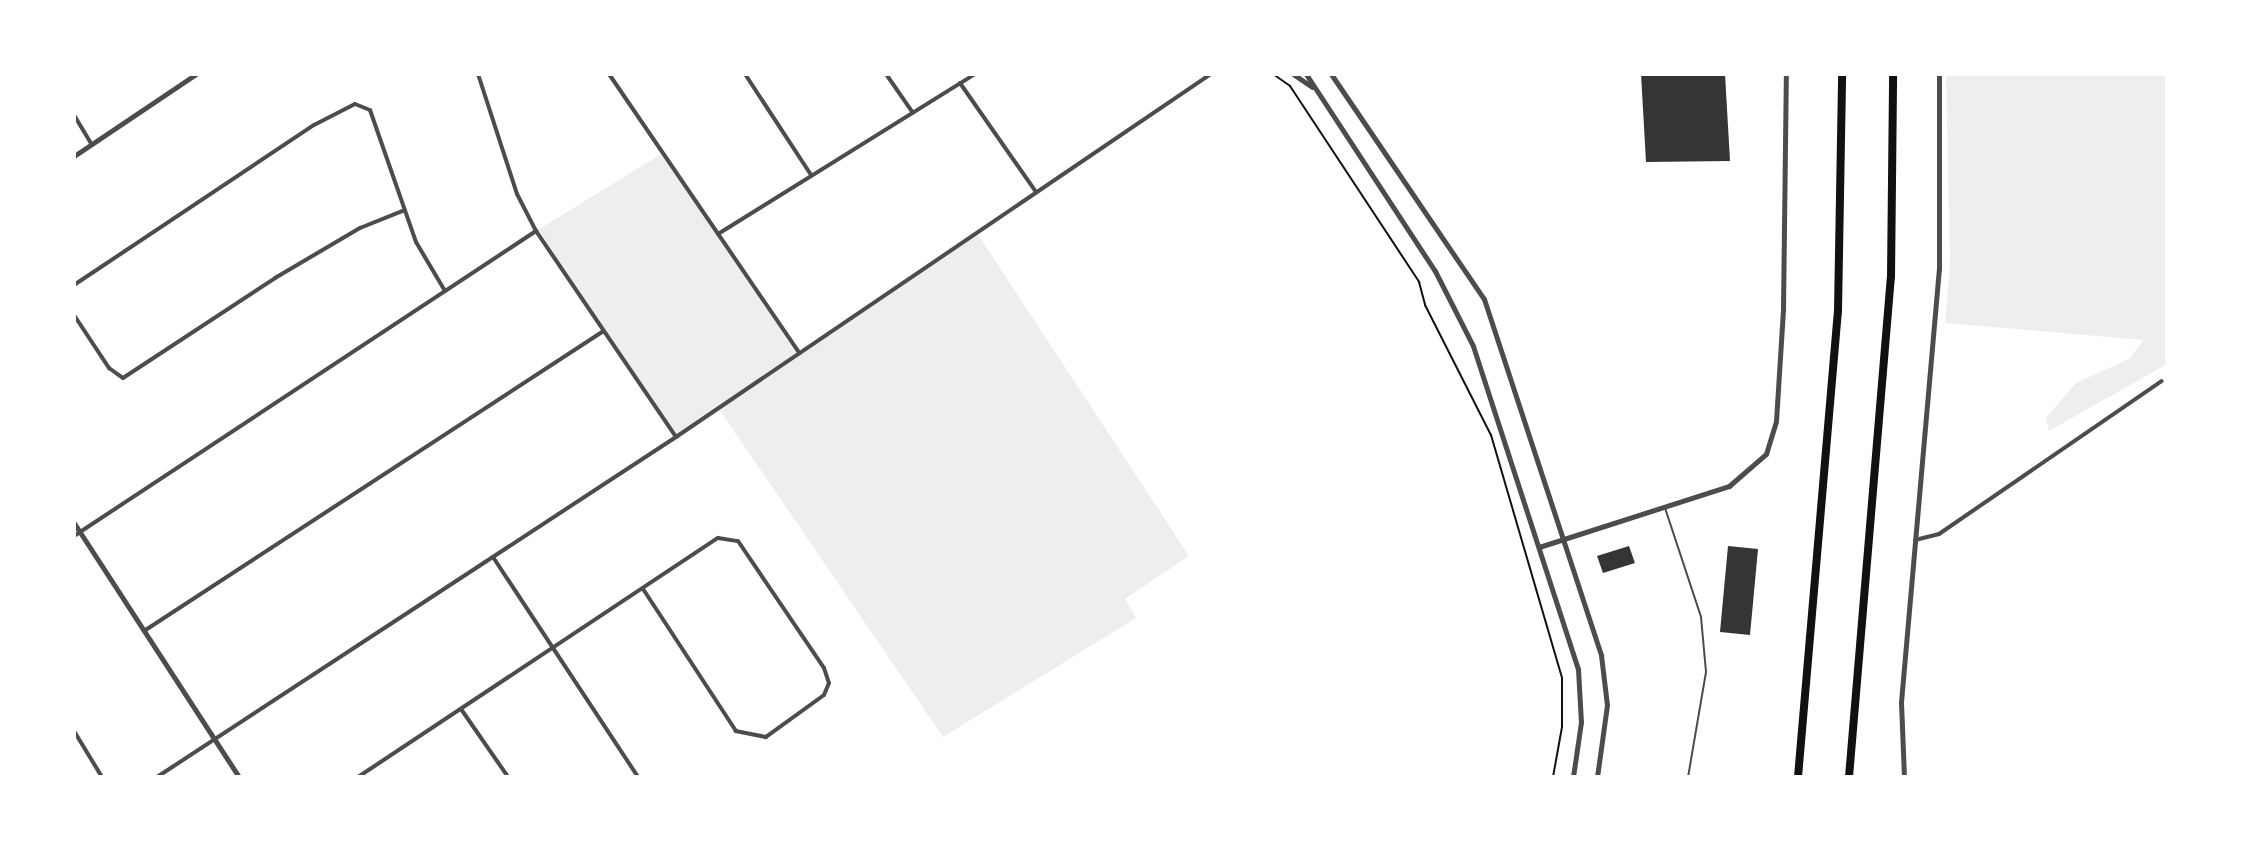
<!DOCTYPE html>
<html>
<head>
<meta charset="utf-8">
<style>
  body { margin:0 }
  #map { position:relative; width:2241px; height:851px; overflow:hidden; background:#fff; font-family:Ubuntu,sans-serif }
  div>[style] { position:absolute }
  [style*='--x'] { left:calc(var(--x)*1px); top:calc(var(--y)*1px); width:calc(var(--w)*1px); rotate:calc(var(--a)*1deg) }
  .green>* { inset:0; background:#eee }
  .building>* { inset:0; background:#353535 }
  .path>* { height:2px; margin:-1px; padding:0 1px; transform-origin:1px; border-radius:1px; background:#111 }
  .service>* { height:2px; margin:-1px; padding:0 1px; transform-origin:1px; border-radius:1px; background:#4c4c4c }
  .minor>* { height:4px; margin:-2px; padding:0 2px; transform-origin:2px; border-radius:2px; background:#4c4c4c }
  .tertiary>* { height:5px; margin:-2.5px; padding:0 2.5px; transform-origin:2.5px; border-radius:2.5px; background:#4c4c4c }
  .motorway>* { height:8px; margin:-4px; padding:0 4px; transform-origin:4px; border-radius:4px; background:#111 }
  span { translate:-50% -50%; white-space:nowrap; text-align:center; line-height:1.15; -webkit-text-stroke:8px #fff; paint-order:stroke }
  .frame { position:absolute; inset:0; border:76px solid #fff; pointer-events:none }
</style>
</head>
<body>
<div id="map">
  <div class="green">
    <i style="clip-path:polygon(1946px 74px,2167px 74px,2167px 364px,2049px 431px,2046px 418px,2076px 383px,2129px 359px,2144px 340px,1945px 323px,1950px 265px)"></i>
    <i style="clip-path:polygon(663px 153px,799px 354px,977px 233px,1189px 556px,1125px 599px,1136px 618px,943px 737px,719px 409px,676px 437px,536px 231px)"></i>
  </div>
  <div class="building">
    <i style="clip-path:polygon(1641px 74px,1725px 74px,1730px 161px,1646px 162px)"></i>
    <i style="clip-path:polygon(1629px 546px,1635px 563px,1603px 573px,1597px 556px)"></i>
    <i style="clip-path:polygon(1728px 546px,1758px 549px,1750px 635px,1720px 632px)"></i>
  </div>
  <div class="path">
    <i style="--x:1273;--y:74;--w:21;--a:35"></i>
    <i style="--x:1290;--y:86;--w:235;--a:56.6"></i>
    <i style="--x:1419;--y:282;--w:24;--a:75"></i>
    <i style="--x:1425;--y:305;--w:146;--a:63.1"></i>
    <i style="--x:1491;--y:435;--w:253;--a:73.7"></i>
    <i style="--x:1562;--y:678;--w:49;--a:90"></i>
    <i style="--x:1562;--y:727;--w:51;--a:100.2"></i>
  </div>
  <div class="service">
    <i style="--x:1665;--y:508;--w:115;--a:71.7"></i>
    <i style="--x:1701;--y:617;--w:55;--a:84.8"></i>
    <i style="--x:1706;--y:672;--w:107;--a:99.7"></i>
  </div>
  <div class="minor">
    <i style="--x:478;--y:74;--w:126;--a:72"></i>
    <i style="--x:517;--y:194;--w:42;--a:62.8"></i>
    <i style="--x:536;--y:231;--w:249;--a:55.8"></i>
    <i style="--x:609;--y:74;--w:338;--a:55.7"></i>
    <i style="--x:745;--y:74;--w:121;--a:56.8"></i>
    <i style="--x:886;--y:74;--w:47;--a:55.3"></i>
    <i style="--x:960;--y:83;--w:133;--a:55.1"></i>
    <i style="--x:74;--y:115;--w:35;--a:59"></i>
    <i style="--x:718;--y:234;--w:303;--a:-31.9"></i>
    <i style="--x:74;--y:285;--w:288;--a:-33.7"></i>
    <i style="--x:314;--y:125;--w:46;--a:-27.1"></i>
    <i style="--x:355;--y:104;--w:16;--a:22"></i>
    <i style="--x:370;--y:110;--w:140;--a:70.8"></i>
    <i style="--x:416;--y:242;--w:57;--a:59.4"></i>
    <i style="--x:74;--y:315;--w:64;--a:56.6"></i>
    <i style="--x:109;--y:368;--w:17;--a:36"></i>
    <i style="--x:123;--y:378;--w:182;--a:-33.3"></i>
    <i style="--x:275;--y:278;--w:99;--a:-30.5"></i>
    <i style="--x:360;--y:228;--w:48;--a:-21.8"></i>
    <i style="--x:74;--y:536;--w:554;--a:-33.43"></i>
    <i style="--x:1915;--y:540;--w:25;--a:-14"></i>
    <i style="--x:1939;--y:534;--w:270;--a:-34.5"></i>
    <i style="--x:493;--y:557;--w:263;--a:56.6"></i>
    <i style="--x:144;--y:631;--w:547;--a:-33.14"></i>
    <i style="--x:461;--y:709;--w:83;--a:55.3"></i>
    <i style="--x:74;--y:731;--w:54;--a:58.7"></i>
    <i style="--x:157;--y:777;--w:620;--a:-33.23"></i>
    <i style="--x:676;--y:437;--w:647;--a:-34.16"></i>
    <i style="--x:358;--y:777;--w:432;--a:-33.6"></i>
    <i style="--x:718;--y:538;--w:20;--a:9"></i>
    <i style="--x:738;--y:541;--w:153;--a:55.9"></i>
    <i style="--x:824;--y:668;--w:16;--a:72"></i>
    <i style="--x:829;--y:683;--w:13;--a:113"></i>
    <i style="--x:824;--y:695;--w:72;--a:144.1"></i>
    <i style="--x:766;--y:737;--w:31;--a:-169"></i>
    <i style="--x:736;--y:731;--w:170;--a:-123.2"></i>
  </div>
  <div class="tertiary">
    <i style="--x:1293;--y:74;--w:23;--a:34"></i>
    <i style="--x:1306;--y:74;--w:235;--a:56.8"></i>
    <i style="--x:1435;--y:271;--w:84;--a:63.1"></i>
    <i style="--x:1473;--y:346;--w:340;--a:72"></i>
    <i style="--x:1578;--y:669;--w:53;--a:86.8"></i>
    <i style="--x:1581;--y:722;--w:56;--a:98.3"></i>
    <i style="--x:1331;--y:74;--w:272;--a:55.8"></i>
    <i style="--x:1484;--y:299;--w:375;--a:71.8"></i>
    <i style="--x:1601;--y:655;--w:50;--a:83.2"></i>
    <i style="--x:1607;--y:705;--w:73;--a:97.9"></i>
    <i style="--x:74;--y:156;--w:147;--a:-33.9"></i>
    <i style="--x:74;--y:523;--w:303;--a:57"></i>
    <i style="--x:1539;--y:547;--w:200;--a:-17.8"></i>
    <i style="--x:1729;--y:486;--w:49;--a:-40.9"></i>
    <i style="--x:1766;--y:454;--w:34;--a:-73"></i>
    <i style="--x:1776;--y:421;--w:112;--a:-86.4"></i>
    <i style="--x:1783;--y:309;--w:235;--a:-89.3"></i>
    <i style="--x:1904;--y:777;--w:75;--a:-92.3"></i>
    <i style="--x:1901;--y:702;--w:435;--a:-85"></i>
    <i style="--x:1939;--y:269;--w:195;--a:-90"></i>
  </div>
  <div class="motorway">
    <i style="--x:1798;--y:777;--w:468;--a:-85.1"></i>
    <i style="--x:1838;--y:311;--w:237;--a:-89"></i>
    <i style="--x:1849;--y:777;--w:503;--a:-85.21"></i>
    <i style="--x:1891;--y:276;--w:202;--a:-89.4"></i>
  </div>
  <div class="frame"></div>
</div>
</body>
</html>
